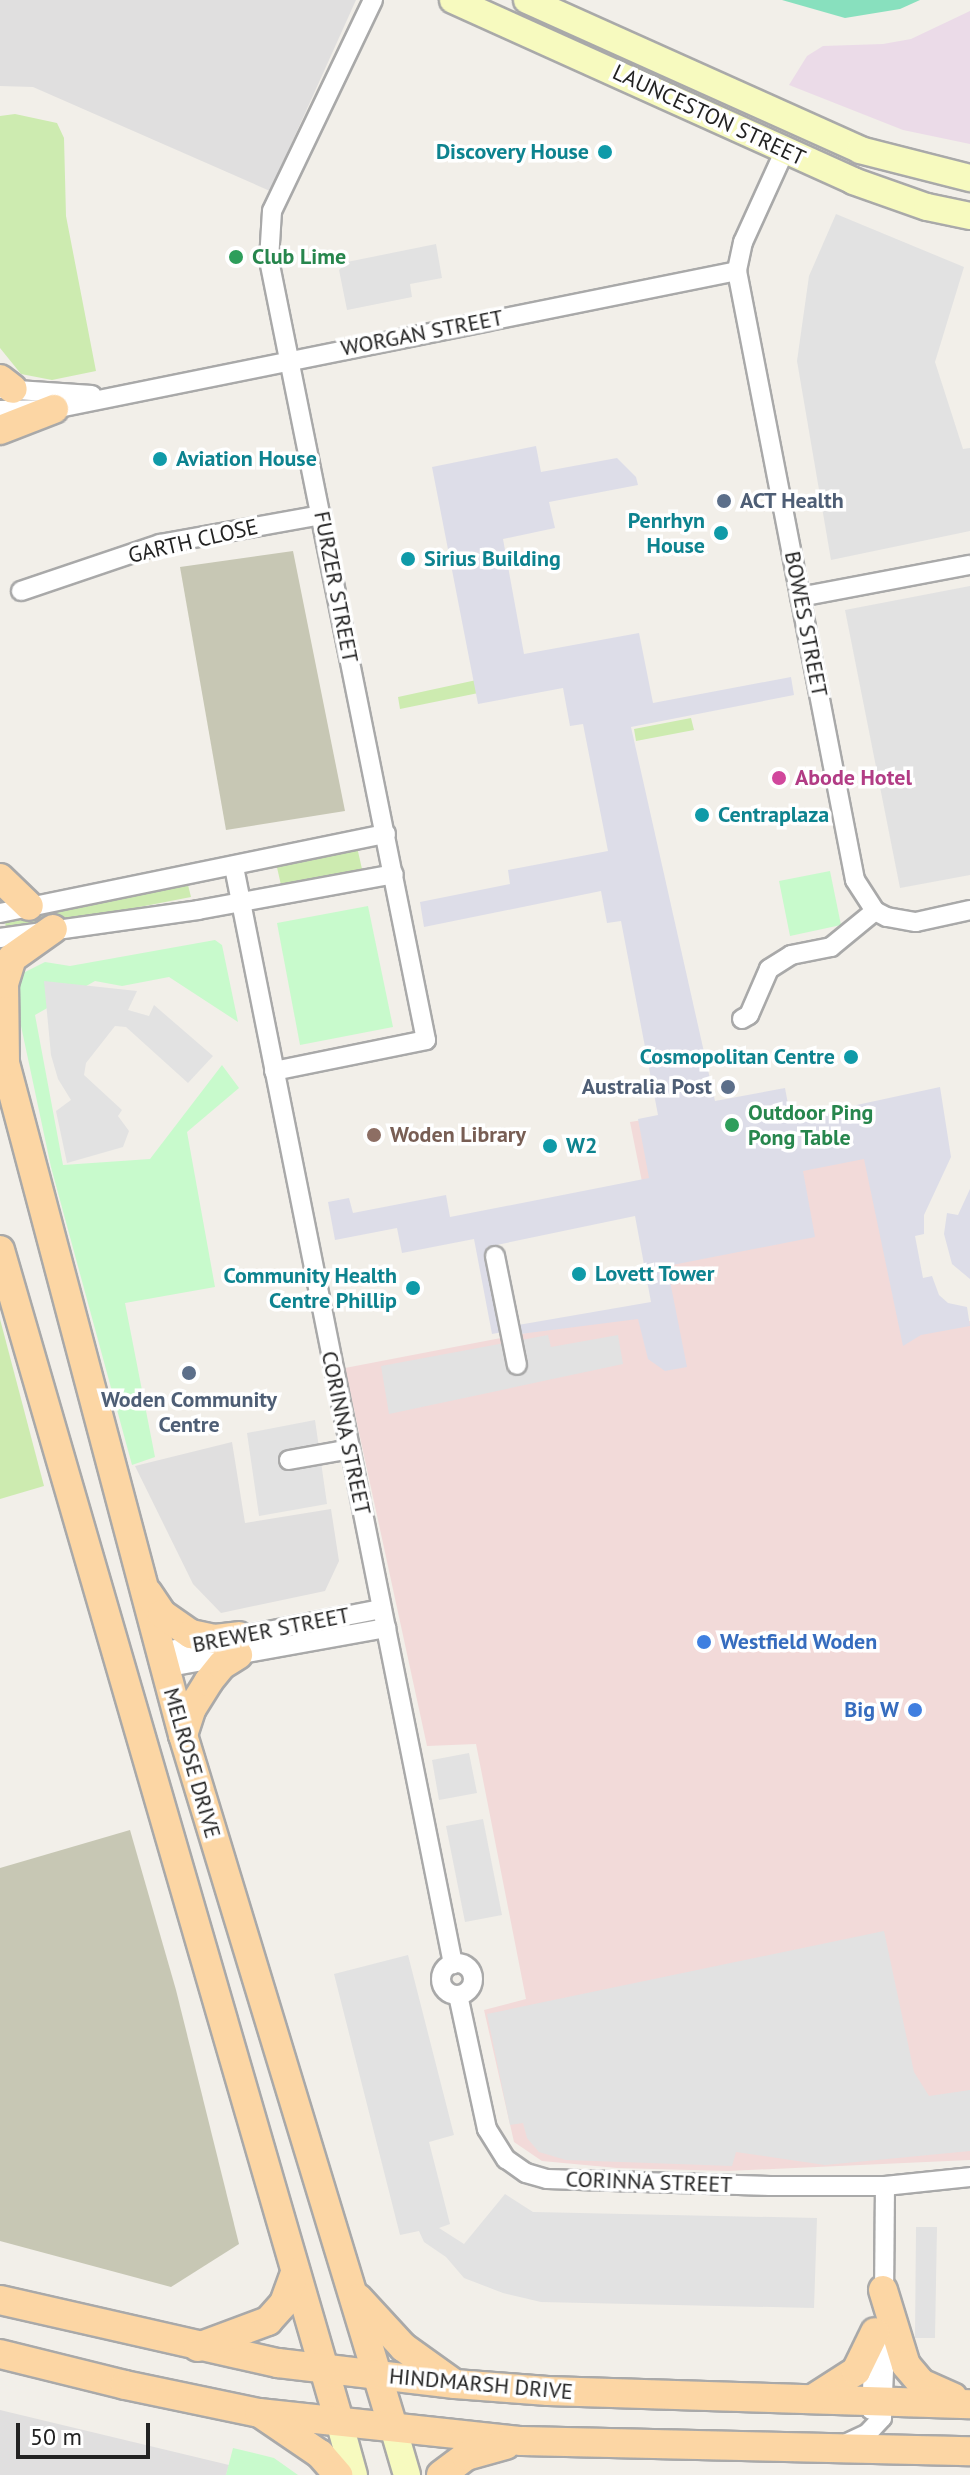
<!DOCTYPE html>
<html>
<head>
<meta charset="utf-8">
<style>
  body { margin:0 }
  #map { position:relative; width:970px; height:2475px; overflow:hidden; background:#f2efe9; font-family:"PT Sans",sans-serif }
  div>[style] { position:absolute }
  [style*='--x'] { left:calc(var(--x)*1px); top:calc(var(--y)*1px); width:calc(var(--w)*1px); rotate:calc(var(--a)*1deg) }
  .residential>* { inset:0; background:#e0dfdf }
  .commercial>* { inset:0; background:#f2dad9 }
  .industrial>* { inset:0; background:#ebdbe8 }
  .construction>* { inset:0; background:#c7c7b4 }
  .grass>* { inset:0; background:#cdebb0 }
  .park>* { inset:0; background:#c8facc }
  .pitch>* { inset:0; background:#88e0be }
  .parking>* { inset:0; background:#e2e2e2 }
  .plaza>* { inset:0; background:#dddde8 }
  .roads { filter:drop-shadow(2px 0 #a9a9a9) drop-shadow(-2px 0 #a9a9a9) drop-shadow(0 2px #a9a9a9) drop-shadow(0 -2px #a9a9a9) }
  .minor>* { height:18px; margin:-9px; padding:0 9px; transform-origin:9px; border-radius:9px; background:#fff }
  .minor>.ring { margin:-9px; padding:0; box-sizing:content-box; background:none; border:18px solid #fff; border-radius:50% }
  .secondary>* { height:26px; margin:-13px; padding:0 13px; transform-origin:13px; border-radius:13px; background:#f7fabf }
  .primary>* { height:28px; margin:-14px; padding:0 14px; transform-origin:14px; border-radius:14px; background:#fcd6a4 }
  .dots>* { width:22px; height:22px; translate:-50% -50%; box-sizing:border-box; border:4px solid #fff; border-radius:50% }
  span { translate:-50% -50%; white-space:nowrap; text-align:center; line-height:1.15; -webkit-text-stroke:7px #fff; paint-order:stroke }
  .street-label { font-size:22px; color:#222 }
  .culture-label { font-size:22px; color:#0d838f; font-weight:700 }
  .right { translate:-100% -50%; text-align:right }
  .left { translate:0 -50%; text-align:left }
  .leisure-label { font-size:22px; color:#27864d; font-weight:700 }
  .service-label { font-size:22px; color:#4e5e75; font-weight:700 }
  .hotel-label { font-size:22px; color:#b23c85; font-weight:700 }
  .education-label { font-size:22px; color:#785e54; font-weight:700 }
  .shop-label { font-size:22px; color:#366cbe; font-weight:700 }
  .scale { position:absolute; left:16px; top:2423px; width:134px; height:36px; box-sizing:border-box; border:4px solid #222; border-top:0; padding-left:10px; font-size:24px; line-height:28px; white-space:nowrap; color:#222; -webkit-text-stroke:6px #fff; paint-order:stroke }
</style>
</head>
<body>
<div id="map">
  <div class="residential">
    <i style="clip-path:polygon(0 0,356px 0,270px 191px,33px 87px,0 86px)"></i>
    <i style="clip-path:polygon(232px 1442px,245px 1523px,331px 1509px,339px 1561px,325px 1591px,221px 1613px,193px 1584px,135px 1466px)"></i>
    <i style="clip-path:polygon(0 2410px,229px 2465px,226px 2475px,0 2475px)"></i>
  </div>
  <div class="commercial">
    <i style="clip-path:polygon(779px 1099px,792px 1172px,871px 1155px,907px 1333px,970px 1321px,970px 2160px,728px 2171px,617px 2168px,542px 2161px,514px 2142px,484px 2010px,526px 1999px,476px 1744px,427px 1746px,345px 1368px,667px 1306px,630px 1122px)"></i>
  </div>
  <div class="industrial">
    <i style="clip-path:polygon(970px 11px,970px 144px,903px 130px,789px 85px,807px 56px,823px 46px,883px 44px,911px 39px)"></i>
  </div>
  <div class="construction">
    <i style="clip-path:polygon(293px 551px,345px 811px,226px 830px,180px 567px)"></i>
    <i style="clip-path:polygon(130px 1830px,176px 1990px,239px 2244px,171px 2287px,0 2241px,0 1868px)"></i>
  </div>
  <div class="grass">
    <i style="clip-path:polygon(15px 114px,57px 123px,64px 138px,66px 216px,96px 371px,52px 380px,21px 374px,0 348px,0 116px)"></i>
    <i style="clip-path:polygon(495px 676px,498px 689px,400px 709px,398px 697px)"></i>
    <i style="clip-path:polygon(691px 718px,694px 730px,636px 741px,634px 729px)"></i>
    <i style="clip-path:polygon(357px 847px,362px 869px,281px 885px,276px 863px)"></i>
    <i style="clip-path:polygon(188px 885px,191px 897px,6px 933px,5px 919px)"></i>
    <i style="clip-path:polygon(0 1319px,44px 1486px,0 1499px)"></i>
  </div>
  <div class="park">
    <i style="clip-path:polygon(830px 871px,841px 925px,790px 936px,779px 881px)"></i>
    <i style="clip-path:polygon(368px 906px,393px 1027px,300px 1045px,277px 923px)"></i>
    <i style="clip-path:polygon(215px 940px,222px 945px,238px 1022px,169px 977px,122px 986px,95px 981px,35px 1015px,63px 1165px,150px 1159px,222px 1065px,239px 1088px,187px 1132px,215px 1287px,125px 1303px,155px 1457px,132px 1465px,51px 1167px,14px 993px,17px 976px,45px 962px,70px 966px)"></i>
    <i style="clip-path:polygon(233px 2448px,274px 2458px,298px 2475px,226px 2475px)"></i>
  </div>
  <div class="pitch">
    <i style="clip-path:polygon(782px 0,920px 0,900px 9px,845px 18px)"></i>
  </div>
  <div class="parking">
    <i style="clip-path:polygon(836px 214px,964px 267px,935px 362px,963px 449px,970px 448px,970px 531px,831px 560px,797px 361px,809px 276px)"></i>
    <i style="clip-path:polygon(436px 244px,442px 278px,410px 284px,412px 297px,347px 310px,339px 270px,347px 262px)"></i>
    <i style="clip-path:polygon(970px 586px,970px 875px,900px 888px,845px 610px)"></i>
    <i style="clip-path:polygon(44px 981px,137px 991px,128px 1010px,149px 1016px,154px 1005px,213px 1056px,188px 1083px,126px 1027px,115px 1026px,86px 1063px,84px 1075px,122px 1110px,118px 1116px,129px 1131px,123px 1147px,67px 1163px,56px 1111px,71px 1100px,58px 1079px,51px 1055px)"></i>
    <i style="clip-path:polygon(548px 1335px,551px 1347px,618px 1335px,623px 1364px,389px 1414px,381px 1366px)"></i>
    <i style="clip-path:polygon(315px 1420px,327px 1504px,259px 1516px,247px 1433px)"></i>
    <i style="clip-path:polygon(469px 1753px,477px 1793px,439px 1800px,432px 1760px)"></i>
    <i style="clip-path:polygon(483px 1819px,502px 1915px,465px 1922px,446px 1826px)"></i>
    <i style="clip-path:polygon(884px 1931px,914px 2072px,929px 2096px,970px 2090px,970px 2151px,825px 2165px,736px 2152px,732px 2166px,566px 2160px,539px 2152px,527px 2138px,523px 2123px,510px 2125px,487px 2014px)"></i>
    <i style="clip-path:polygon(408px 1955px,454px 2135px,429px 2142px,450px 2224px,439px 2228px,464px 2244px,505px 2194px,533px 2212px,817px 2218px,814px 2308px,541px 2302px,503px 2293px,464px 2278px,446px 2257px,424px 2242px,419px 2231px,400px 2235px,334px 1974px)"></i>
    <i style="clip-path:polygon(916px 2227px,937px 2227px,935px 2338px,915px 2338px)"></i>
  </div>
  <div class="plaza">
    <i style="clip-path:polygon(536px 446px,541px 472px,617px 458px,636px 477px,638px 485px,549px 502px,555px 528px,503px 539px,524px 654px,639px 633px,653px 703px,791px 677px,794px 695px,631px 727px,715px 1101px,785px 1088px,791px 1120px,853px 1109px,852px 1106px,940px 1087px,951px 1157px,924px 1215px,924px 1234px,915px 1236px,923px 1278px,932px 1276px,939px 1295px,948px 1303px,967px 1307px,970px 1326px,921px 1335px,903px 1346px,864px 1159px,803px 1171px,815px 1237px,667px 1266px,687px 1367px,665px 1371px,648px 1359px,638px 1319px,520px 1334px,518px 1325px,651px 1302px,635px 1216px,487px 1247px,503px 1332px,492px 1334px,474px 1239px,402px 1253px,397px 1228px,335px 1240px,328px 1202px,349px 1198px,353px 1213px,446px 1195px,450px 1217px,649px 1178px,638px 1119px,658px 1115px,621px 921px,607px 923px,601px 891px,424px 927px,420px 902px,510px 884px,508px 870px,608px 851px,583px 724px,570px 726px,563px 688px,478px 704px,432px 467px)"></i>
    <i style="clip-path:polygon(970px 1189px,970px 1279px,952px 1264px,944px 1234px,947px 1213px,958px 1215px)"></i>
  </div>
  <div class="roads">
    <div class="minor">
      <i style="--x:785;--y:150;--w:101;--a:114.5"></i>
      <i style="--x:743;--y:242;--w:30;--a:102"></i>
      <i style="--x:737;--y:271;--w:620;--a:79.03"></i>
      <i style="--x:855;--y:880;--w:37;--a:57"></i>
      <i style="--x:875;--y:911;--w:13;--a:27"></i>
      <i style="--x:887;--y:917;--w:29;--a:10"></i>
      <i style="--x:916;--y:922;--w:55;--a:-12.5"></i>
      <i style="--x:2;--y:389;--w:90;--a:3.8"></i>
      <i style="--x:0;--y:410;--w:54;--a:-1.1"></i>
      <i style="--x:54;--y:409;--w:697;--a:-11.42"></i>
      <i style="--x:21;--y:591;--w:147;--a:-18.7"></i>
      <i style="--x:160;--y:544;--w:164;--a:-10.2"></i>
      <i style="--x:800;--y:597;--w:173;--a:-10.7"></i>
      <i style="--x:234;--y:867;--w:1119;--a:78.71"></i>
      <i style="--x:0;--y:913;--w:394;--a:-11.6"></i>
      <i style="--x:0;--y:938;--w:200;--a:-8"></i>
      <i style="--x:198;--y:910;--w:199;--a:-10.4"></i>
      <i style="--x:742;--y:1019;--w:8;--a:-30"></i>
      <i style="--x:749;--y:1015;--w:50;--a:-66.5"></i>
      <i style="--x:769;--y:969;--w:26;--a:-32"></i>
      <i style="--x:791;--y:955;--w:41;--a:-11.3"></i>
      <i style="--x:831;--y:947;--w:57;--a:-39.3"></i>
      <i style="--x:274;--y:1071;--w:155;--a:-11.5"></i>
      <i style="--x:426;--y:1040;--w:796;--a:-101.38"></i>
      <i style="--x:269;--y:260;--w:49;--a:-86.5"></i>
      <i style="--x:272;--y:211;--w:234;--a:-64.4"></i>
      <i style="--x:495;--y:1256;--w:111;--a:78.6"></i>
      <i style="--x:289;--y:1460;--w:62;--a:-10.2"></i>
      <i style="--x:160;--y:1652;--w:226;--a:-11"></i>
      <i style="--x:164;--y:1668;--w:226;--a:-10.2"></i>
      <i class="ring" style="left:441px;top:1963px;width:14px;height:14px"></i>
      <i style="--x:458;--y:1995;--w:137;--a:77.8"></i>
      <i style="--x:487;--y:2129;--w:36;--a:58"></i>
      <i style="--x:506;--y:2159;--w:24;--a:35"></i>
      <i style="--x:526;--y:2173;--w:22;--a:16"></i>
      <i style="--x:547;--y:2179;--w:223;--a:1.8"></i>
      <i style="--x:770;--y:2186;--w:115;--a:0"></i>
      <i style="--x:885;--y:2186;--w:85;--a:-6"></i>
      <i style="--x:884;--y:2299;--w:113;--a:-89.5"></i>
      <i style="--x:871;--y:2410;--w:62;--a:-87.2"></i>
      <i style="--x:843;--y:2445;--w:26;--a:-25"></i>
      <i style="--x:867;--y:2434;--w:22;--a:-47"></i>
      <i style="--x:882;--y:2418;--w:94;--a:-87.6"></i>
    </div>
    <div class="secondary">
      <i style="--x:453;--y:0;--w:439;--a:24.3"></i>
      <i style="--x:853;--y:181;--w:78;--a:19.4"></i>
      <i style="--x:927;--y:207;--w:44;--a:11.8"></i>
      <i style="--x:527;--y:0;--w:365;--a:24.2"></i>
      <i style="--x:860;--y:150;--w:114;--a:14.3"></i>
      <i style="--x:339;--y:2421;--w:56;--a:74.5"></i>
      <i style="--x:393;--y:2427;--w:50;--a:73.7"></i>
    </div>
    <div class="primary">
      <i style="--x:0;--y:379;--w:16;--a:38"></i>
      <i style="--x:0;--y:430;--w:58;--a:-21.3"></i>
      <i style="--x:0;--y:878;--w:40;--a:44"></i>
      <i style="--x:0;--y:1044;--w:715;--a:75.17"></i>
      <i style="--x:183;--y:1735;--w:723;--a:73.12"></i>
      <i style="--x:5;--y:1062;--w:78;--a:-90.7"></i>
      <i style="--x:4;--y:984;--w:27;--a:-73"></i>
      <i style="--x:12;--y:958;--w:50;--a:-35.3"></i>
      <i style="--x:0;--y:1250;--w:1219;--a:73.85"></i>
      <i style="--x:148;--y:1593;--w:25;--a:56"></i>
      <i style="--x:162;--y:1614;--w:35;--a:35"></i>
      <i style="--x:191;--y:1634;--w:25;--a:12"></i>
      <i style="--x:215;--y:1639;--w:24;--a:-7"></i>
      <i style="--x:183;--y:1735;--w:28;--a:-72"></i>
      <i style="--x:192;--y:1708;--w:31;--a:-58"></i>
      <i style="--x:208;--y:1682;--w:22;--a:-51"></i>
      <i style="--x:222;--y:1665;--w:19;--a:-32"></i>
      <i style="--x:883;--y:2290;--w:78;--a:73"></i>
      <i style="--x:906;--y:2365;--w:23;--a:50"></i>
      <i style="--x:921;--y:2383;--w:35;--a:24"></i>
      <i style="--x:358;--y:2298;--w:67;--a:47.4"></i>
      <i style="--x:403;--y:2347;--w:60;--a:35.5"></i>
      <i style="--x:0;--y:2300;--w:285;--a:12.8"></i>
      <i style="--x:278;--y:2363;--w:178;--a:6.8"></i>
      <i style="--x:455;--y:2384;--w:93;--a:4.3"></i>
      <i style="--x:548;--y:2391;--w:422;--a:1.8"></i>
      <i style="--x:198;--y:2347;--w:75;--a:-20.4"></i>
      <i style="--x:268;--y:2321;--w:24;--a:-48"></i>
      <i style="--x:284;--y:2303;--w:33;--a:-70"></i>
      <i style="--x:0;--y:2354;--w:129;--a:13.9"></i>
      <i style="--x:125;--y:2385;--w:137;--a:11.8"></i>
      <i style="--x:259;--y:2413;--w:264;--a:6.1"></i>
      <i style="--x:522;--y:2441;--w:448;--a:1.3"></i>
      <i style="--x:814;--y:2398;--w:50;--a:-32.7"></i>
      <i style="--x:856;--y:2371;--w:43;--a:-64"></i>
      <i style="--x:264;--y:2416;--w:68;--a:34.2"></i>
      <i style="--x:320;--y:2454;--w:28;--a:49"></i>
      <i style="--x:441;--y:2475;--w:31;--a:-37"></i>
      <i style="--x:466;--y:2456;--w:41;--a:-15.4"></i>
    </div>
  </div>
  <div class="dots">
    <i style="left:605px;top:152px;background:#0f9aa8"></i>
    <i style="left:236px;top:257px;background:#2e9e5b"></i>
    <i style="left:160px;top:459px;background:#0f9aa8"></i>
    <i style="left:724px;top:501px;background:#5c6f8a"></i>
    <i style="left:721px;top:533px;background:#0f9aa8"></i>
    <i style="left:408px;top:559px;background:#0f9aa8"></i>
    <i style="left:779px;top:778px;background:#d1479c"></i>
    <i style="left:702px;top:815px;background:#0f9aa8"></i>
    <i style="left:851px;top:1057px;background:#0f9aa8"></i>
    <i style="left:728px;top:1087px;background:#5c6f8a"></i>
    <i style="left:732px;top:1125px;background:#2e9e5b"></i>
    <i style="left:374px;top:1135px;background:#8d6e63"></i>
    <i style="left:550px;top:1146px;background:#0f9aa8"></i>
    <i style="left:579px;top:1274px;background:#0f9aa8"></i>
    <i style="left:413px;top:1288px;background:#0f9aa8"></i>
    <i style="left:189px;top:1373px;background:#5c6f8a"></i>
    <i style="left:704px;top:1642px;background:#3f7fe0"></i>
    <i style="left:915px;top:1710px;background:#3f7fe0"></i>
  </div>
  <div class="street-label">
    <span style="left:709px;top:115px;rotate:25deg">LAUNCESTON STREET</span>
    <span style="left:422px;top:333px;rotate:-11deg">WORGAN STREET</span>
    <span style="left:193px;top:541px;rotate:-13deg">GARTH CLOSE</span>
    <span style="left:336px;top:587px;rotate:79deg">FURZER STREET</span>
    <span style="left:806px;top:624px;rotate:79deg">BOWES STREET</span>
    <span style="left:346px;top:1433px;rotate:78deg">CORINNA STREET</span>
    <span style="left:271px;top:1630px;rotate:-11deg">BREWER STREET</span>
    <span style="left:192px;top:1763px;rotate:74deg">MELROSE DRIVE</span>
    <span style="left:649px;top:2182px;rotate:2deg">CORINNA STREET</span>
    <span style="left:481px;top:2384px;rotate:5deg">HINDMARSH DRIVE</span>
  </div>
  <div class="culture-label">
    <span class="right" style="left:589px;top:152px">Discovery House</span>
    <span class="left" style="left:176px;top:459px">Aviation House</span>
    <span class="right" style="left:705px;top:533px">Penrhyn<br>House</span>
    <span class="left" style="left:424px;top:559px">Sirius Building</span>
    <span class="left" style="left:718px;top:815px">Centraplaza</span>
    <span class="right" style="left:835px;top:1057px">Cosmopolitan Centre</span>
    <span class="left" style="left:566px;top:1146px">W2</span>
    <span class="left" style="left:595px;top:1274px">Lovett Tower</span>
    <span class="right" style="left:397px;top:1288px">Community Health<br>Centre Phillip</span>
  </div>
  <div class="leisure-label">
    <span class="left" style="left:252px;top:257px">Club Lime</span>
    <span class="left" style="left:748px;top:1125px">Outdoor Ping<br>Pong Table</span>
  </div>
  <div class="service-label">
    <span class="left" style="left:740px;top:501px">ACT Health</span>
    <span class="right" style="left:712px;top:1087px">Australia Post</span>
    <span style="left:189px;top:1412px">Woden Community<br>Centre</span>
  </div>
  <div class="hotel-label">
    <span class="left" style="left:795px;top:778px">Abode Hotel</span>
  </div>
  <div class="education-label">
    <span class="left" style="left:390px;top:1135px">Woden Library</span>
  </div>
  <div class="shop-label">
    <span class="left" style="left:720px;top:1642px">Westfield Woden</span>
    <span class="right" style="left:899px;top:1710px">Big W</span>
  </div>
  <div class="scale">50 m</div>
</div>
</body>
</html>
